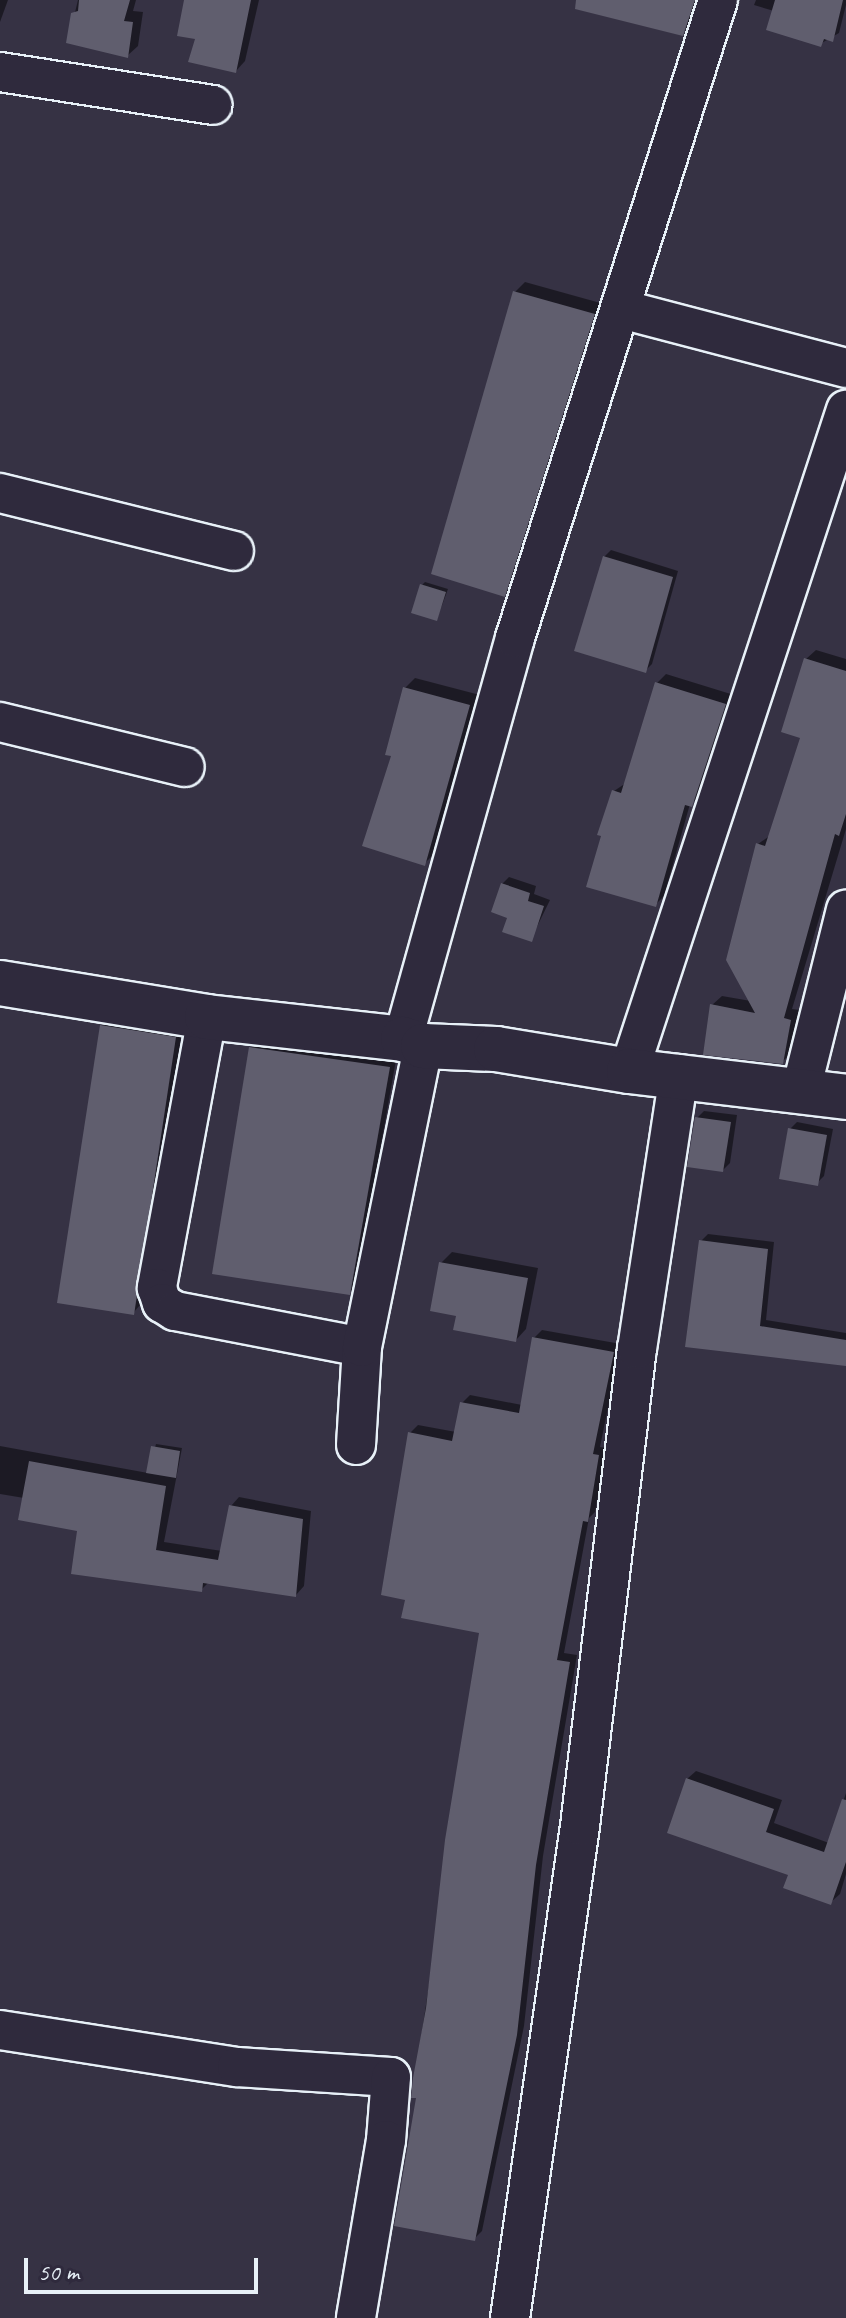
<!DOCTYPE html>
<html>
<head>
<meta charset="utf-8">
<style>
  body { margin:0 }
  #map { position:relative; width:846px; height:2318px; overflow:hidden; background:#363244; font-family:Caveat,sans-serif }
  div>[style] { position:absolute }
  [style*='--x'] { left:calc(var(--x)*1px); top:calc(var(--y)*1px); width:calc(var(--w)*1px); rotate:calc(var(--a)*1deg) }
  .shadow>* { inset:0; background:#0007 }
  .building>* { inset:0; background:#605e6e }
  .roads { filter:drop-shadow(2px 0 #e8f1f8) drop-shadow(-2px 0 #e8f1f8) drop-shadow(0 2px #e8f1f8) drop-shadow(0 -2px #e8f1f8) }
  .minor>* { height:38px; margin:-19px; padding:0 19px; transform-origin:19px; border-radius:19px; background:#2f2a3d }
  .secondary>* { height:44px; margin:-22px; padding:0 22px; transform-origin:22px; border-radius:22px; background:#2f2a3d }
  span { translate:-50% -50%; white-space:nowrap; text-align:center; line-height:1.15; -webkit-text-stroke:6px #2f2a3d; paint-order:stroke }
  .scale { position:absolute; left:24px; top:2258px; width:234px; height:36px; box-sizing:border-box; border:4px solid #e8f1f8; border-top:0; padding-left:10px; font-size:24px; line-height:28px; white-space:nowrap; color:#e8f1f8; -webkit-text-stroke:6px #2f2a3d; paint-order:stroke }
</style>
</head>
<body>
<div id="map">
  <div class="shadow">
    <i style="clip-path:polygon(0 0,8px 0,0 22px)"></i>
    <i style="clip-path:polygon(78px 0,136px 0,133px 11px,143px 12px,138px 46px,127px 56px,68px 41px)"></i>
    <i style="clip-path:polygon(186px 0,259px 0,245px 61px,236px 71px,197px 38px)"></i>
    <i style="clip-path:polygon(612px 0,702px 0,683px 34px)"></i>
    <i style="clip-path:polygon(756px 0,846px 0,846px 5px,839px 33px,820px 44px,774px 11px,754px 5px)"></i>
    <i style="clip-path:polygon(525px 282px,604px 304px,515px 584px,504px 595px,514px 293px)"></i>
    <i style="clip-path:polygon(611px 550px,678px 571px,652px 664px,645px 671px,604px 557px)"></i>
    <i style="clip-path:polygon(425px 582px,448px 589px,437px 619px,422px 585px)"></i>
    <i style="clip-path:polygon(816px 650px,846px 659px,846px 829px,792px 1009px,800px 1010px,792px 1052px,782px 1062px,712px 1005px,722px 996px,751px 1001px,758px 844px,771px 835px,802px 736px,806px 659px)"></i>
    <i style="clip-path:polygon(666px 674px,734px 695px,701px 796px,690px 804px,664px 896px,655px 905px,614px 791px,626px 783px,657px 683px)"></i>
    <i style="clip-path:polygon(415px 678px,480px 695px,435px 853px,424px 864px,393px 755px,405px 688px)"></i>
    <i style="clip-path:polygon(509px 877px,536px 886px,534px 894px,550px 900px,531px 939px,510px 917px,502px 884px)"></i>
    <i style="clip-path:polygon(108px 1019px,182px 1031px,140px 1305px,134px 1312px,101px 1026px)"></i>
    <i style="clip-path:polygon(258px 1041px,396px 1060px,356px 1286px,349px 1293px,251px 1048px)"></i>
    <i style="clip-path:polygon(704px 1111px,737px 1115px,730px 1163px,723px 1170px,697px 1118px)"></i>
    <i style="clip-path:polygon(797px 1122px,833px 1129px,824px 1176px,817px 1183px,790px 1129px)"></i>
    <i style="clip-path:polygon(708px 1234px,774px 1242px,766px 1320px,846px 1333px,846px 1365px,687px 1345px,701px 1241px)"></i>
    <i style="clip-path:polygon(452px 1252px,538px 1268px,526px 1329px,516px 1340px,458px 1314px,441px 1263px)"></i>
    <i style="clip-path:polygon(542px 1330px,621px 1344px,600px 1447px,606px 1448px,595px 1512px,589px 1518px,564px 1653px,577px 1655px,543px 1856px,524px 2026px,482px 2231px,474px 2239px,415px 2078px,482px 1631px,407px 1599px,410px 1433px,418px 1425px,456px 1432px,462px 1403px,470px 1395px,522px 1405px,534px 1338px)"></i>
    <i style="clip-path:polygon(156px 1444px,182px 1448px,164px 1542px,222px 1551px,231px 1506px,239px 1497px,311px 1511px,304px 1586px,296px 1595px,209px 1582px,201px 1590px,24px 1498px,0 1494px,0 1446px,148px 1473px)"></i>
    <i style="clip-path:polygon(696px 1771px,782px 1800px,774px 1823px,829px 1843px,846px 1793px,846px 1874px,840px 1894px,831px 1902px,790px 1874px,687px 1779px)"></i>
  </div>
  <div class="building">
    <i style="clip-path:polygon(79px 0,130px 0,124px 21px,133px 22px,128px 58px,66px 43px,71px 13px,78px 11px)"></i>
    <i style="clip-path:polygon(184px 0,251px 0,236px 73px,188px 62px,195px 39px,177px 36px)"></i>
    <i style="clip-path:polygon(576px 0,695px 0,683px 36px,575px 9px)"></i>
    <i style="clip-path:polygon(775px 0,843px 0,833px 42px,824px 39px,821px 47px,766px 30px)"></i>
    <i style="clip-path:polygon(513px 291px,595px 314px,505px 597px,431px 574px)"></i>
    <i style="clip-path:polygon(603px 556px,673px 577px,646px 673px,574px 651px)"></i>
    <i style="clip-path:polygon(420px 584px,446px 592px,437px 621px,411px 613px)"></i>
    <i style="clip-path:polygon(804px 658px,846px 671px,846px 814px,839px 836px,835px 834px,784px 1018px,791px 1020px,783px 1064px,703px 1055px,710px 1004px,755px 1013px,726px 960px,756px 843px,765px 846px,800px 738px,781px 732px)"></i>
    <i style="clip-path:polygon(655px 682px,726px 704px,692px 807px,685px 805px,656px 907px,586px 887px,601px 836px,597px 835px,612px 790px,621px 793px)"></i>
    <i style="clip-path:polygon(403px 687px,470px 705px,425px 866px,362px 846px,391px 756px,385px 755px)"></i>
    <i style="clip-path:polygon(501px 883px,530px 893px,528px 901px,544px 906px,532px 942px,502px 932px,507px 918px,491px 912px)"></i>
    <i style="clip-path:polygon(100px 1025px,176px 1037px,134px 1315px,57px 1303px)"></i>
    <i style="clip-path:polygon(249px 1047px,390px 1067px,350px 1295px,212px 1274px)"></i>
    <i style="clip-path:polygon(695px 1117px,731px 1122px,723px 1172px,687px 1167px)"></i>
    <i style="clip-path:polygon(788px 1128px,827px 1135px,818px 1186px,779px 1179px)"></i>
    <i style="clip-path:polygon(699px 1240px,768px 1249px,760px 1326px,846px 1340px,846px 1366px,685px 1347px)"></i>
    <i style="clip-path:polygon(439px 1262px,528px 1278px,516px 1342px,453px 1330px,456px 1316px,430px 1311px)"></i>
    <i style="clip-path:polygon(532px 1337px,614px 1352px,593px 1454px,599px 1455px,588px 1522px,583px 1521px,557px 1660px,570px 1662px,536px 1865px,517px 2035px,475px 2241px,394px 2226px,416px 2098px,411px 2098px,413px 2078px,426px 2008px,445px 1840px,479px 1633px,401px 1618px,405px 1600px,381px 1595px,408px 1432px,452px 1441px,460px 1402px,519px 1413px)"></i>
    <i style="clip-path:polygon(151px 1446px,180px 1451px,176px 1478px,146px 1473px)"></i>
    <i style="clip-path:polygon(29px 1461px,166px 1486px,156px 1550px,218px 1560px,229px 1505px,303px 1519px,296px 1597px,203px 1583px,202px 1592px,71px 1574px,77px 1531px,18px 1520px)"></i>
    <i style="clip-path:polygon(686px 1778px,774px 1809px,766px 1832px,824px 1852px,842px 1799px,846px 1800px,846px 1862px,831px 1905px,783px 1888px,788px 1875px,667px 1833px)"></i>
  </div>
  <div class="roads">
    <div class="minor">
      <i style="--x:0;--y:72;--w:215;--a:8.8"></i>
      <i style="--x:621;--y:309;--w:233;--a:14.7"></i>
      <i style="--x:0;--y:493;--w:241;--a:13.9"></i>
      <i style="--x:0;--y:722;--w:190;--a:13.7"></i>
      <i style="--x:207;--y:1017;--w:276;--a:100.5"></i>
      <i style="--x:157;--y:1288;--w:16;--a:72"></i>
      <i style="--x:162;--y:1303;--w:15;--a:32"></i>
      <i style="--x:175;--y:1311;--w:190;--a:10.9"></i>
      <i style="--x:403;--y:1039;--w:416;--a:-74.4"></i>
      <i style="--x:515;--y:638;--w:670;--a:-72.35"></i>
      <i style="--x:629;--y:1071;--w:696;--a:-71.83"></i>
      <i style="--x:801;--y:1090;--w:186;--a:-76"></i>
      <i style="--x:356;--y:1445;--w:98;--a:-86.5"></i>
      <i style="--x:362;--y:1347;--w:307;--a:-78.5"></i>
      <i style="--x:0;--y:2030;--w:240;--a:8.9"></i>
      <i style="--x:237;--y:2067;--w:154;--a:3.7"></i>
      <i style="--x:391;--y:2077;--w:63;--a:94.5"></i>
      <i style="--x:386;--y:2140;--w:181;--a:99.6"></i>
      <i style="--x:510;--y:2318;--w:497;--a:-81.9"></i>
      <i style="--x:580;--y:1826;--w:480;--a:-83.2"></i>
      <i style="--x:637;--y:1349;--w:278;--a:-81.3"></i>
    </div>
    <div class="secondary">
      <i style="--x:0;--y:983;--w:210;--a:9.3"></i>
      <i style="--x:207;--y:1017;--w:197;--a:6.4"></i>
      <i style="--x:403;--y:1039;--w:21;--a:19"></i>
      <i style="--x:423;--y:1046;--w:73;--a:2.4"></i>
      <i style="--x:496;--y:1049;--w:135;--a:9.4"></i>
      <i style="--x:629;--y:1071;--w:219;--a:6.8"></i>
    </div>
  </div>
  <div class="scale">50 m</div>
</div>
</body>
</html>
